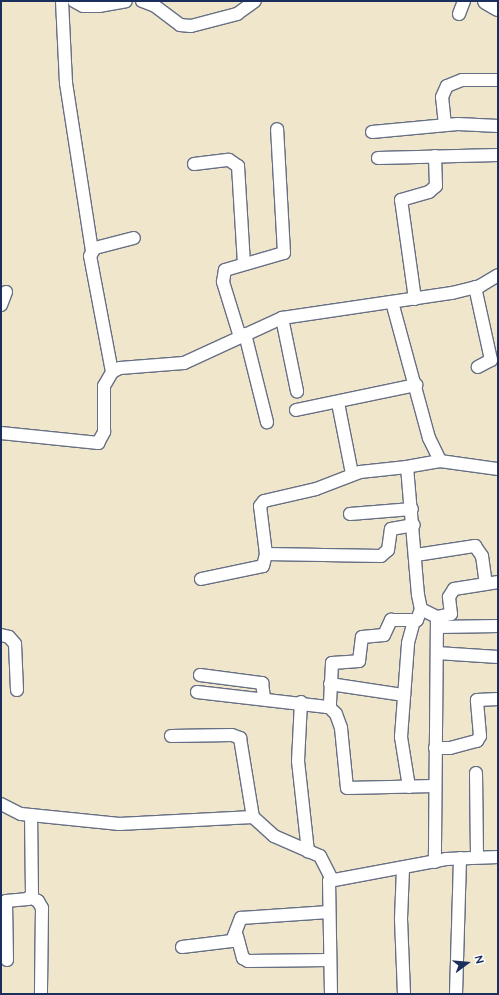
<!DOCTYPE html>
<html>
<head>
<meta charset="utf-8">
<style>
  body { margin:0 }
  #map { position:relative; width:499px; height:995px; overflow:hidden; background:#f0e6cb; font-family:"Architects Daughter",sans-serif }
  div>[style] { position:absolute }
  [style*='--x'] { left:calc(var(--x)*1px); top:calc(var(--y)*1px); width:calc(var(--w)*1px); rotate:calc(var(--a)*1deg) }
  .roads { filter:drop-shadow(1px 0 #666f84) drop-shadow(-1px 0 #666f84) drop-shadow(0 1px #666f84) drop-shadow(0 -1px #666f84) }
  .street>* { height:12px; margin:-6px; padding:0 6px; transform-origin:6px; border-radius:6px; background:#fff }
  .secondary>* { height:16px; margin:-8px; padding:0 8px; transform-origin:8px; border-radius:8px; background:#fff }
  span { translate:-50% -50%; white-space:nowrap; text-align:center; line-height:1.15; -webkit-text-stroke:3px #fff; paint-order:stroke }
  .frame { position:absolute; inset:0; border:2px solid #1b2f5e; pointer-events:none }
  .north { position:absolute; left:447px; top:943px; width:40px; height:40px; -webkit-text-stroke:3px #fff; paint-order:stroke; rotate:74deg; font-size:11px; font-weight:700; line-height:16px; text-align:center; color:#1b2f5e }
  .north::after { content:''; display:block; margin:auto; width:14px; height:18px; background:#1b2f5e; clip-path:polygon(50% 0,100% 100%,50% 72%,0 100%) }
</style>
</head>
<body>
<div id="map">
  <div class="roads">
    <div class="street">
      <i style="--x:62;--y:1;--w:82;--a:87.2"></i>
      <i style="--x:66;--y:83;--w:170;--a:81.2"></i>
      <i style="--x:74;--y:1;--w:10;--a:29"></i>
      <i style="--x:83;--y:6;--w:16;--a:0"></i>
      <i style="--x:99;--y:6;--w:27;--a:-10"></i>
      <i style="--x:142;--y:1;--w:14;--a:21"></i>
      <i style="--x:155;--y:6;--w:31;--a:37"></i>
      <i style="--x:180;--y:25;--w:11;--a:5"></i>
      <i style="--x:191;--y:26;--w:48;--a:-14.6"></i>
      <i style="--x:237;--y:14;--w:22;--a:-36"></i>
      <i style="--x:459;--y:14;--w:14;--a:-69"></i>
      <i style="--x:445;--y:125;--w:28;--a:-96"></i>
      <i style="--x:442;--y:97;--w:12;--a:-66"></i>
      <i style="--x:447;--y:86;--w:16;--a:-22"></i>
      <i style="--x:462;--y:80;--w:36;--a:0"></i>
      <i style="--x:372;--y:132;--w:86;--a:-5.3"></i>
      <i style="--x:458;--y:124;--w:40;--a:2.9"></i>
      <i style="--x:378;--y:158;--w:120;--a:-1.4"></i>
      <i style="--x:194;--y:164;--w:35;--a:-7"></i>
      <i style="--x:229;--y:160;--w:11;--a:34"></i>
      <i style="--x:238;--y:166;--w:97;--a:86.5"></i>
      <i style="--x:475;--y:287;--w:75;--a:77.6"></i>
      <i style="--x:491;--y:360;--w:15;--a:152"></i>
      <i style="--x:415;--y:299;--w:100;--a:-98"></i>
      <i style="--x:401;--y:200;--w:29;--a:-16"></i>
      <i style="--x:429;--y:192;--w:9;--a:-41"></i>
      <i style="--x:436;--y:186;--w:30;--a:-92"></i>
      <i style="--x:392;--y:302;--w:141;--a:74.8"></i>
      <i style="--x:429;--y:438;--w:25;--a:64"></i>
      <i style="--x:440;--y:461;--w:34;--a:170"></i>
      <i style="--x:407;--y:467;--w:128;--a:85.1"></i>
      <i style="--x:418;--y:595;--w:14;--a:78"></i>
      <i style="--x:421;--y:609;--w:18;--a:27"></i>
      <i style="--x:437;--y:617;--w:245;--a:90.5"></i>
      <i style="--x:1;--y:305;--w:14;--a:-69"></i>
      <i style="--x:282;--y:318;--w:75;--a:78.4"></i>
      <i style="--x:245;--y:334;--w:91;--a:76"></i>
      <i style="--x:240;--y:337;--w:58;--a:-107.2"></i>
      <i style="--x:223;--y:282;--w:12;--a:-81"></i>
      <i style="--x:225;--y:270;--w:61;--a:-16.1"></i>
      <i style="--x:284;--y:253;--w:124;--a:-93.2"></i>
      <i style="--x:112;--y:372;--w:118;--a:-100.7"></i>
      <i style="--x:90;--y:256;--w:9;--a:-58"></i>
      <i style="--x:95;--y:248;--w:40;--a:-14.4"></i>
      <i style="--x:338;--y:403;--w:72;--a:78.8"></i>
      <i style="--x:296;--y:410;--w:123;--a:-11.8"></i>
      <i style="--x:1;--y:433;--w:98;--a:5.9"></i>
      <i style="--x:98;--y:443;--w:13;--a:-61"></i>
      <i style="--x:104;--y:432;--w:46;--a:-90"></i>
      <i style="--x:104;--y:386;--w:16;--a:-60"></i>
      <i style="--x:112;--y:372;--w:9;--a:-27"></i>
      <i style="--x:120;--y:368;--w:64;--a:-4.5"></i>
      <i style="--x:184;--y:363;--w:108;--a:-24.7"></i>
      <i style="--x:282;--y:318;--w:172;--a:-8.4"></i>
      <i style="--x:452;--y:293;--w:29;--a:-14"></i>
      <i style="--x:480;--y:286;--w:21;--a:-31"></i>
      <i style="--x:440;--y:461;--w:59;--a:7.9"></i>
      <i style="--x:350;--y:514;--w:62;--a:-4.6"></i>
      <i style="--x:266;--y:554;--w:115;--a:1"></i>
      <i style="--x:381;--y:556;--w:9;--a:-41"></i>
      <i style="--x:388;--y:550;--w:21;--a:-82"></i>
      <i style="--x:391;--y:529;--w:23;--a:-10"></i>
      <i style="--x:416;--y:555;--w:60;--a:-8.7"></i>
      <i style="--x:475;--y:546;--w:12;--a:55"></i>
      <i style="--x:482;--y:556;--w:27;--a:82"></i>
      <i style="--x:201;--y:579;--w:63;--a:-11.8"></i>
      <i style="--x:263;--y:566;--w:12;--a:-76"></i>
      <i style="--x:266;--y:554;--w:48;--a:-97.1"></i>
      <i style="--x:260;--y:506;--w:6;--a:-51"></i>
      <i style="--x:264;--y:501;--w:53;--a:-13"></i>
      <i style="--x:316;--y:489;--w:47;--a:-21.1"></i>
      <i style="--x:360;--y:472;--w:47;--a:-6.1"></i>
      <i style="--x:437;--y:617;--w:14;--a:-12"></i>
      <i style="--x:451;--y:614;--w:17;--a:-97"></i>
      <i style="--x:449;--y:597;--w:9;--a:-58"></i>
      <i style="--x:454;--y:589;--w:45;--a:-9"></i>
      <i style="--x:437;--y:627;--w:61;--a:-0.9"></i>
      <i style="--x:1;--y:635;--w:8;--a:14"></i>
      <i style="--x:9;--y:637;--w:9;--a:49"></i>
      <i style="--x:15;--y:644;--w:46;--a:87.5"></i>
      <i style="--x:437;--y:653;--w:61;--a:3.8"></i>
      <i style="--x:200;--y:675;--w:63;--a:7.4"></i>
      <i style="--x:262;--y:683;--w:14;--a:82"></i>
      <i style="--x:330;--y:684;--w:75;--a:8.5"></i>
      <i style="--x:197;--y:692;--w:131;--a:6.6"></i>
      <i style="--x:327;--y:707;--w:5;--a:-53"></i>
      <i style="--x:330;--y:703;--w:40;--a:-87.1"></i>
      <i style="--x:332;--y:663;--w:27;--a:-4"></i>
      <i style="--x:359;--y:661;--w:24;--a:-83"></i>
      <i style="--x:362;--y:637;--w:22;--a:-5"></i>
      <i style="--x:384;--y:635;--w:17;--a:-65"></i>
      <i style="--x:391;--y:620;--w:26;--a:0"></i>
      <i style="--x:417;--y:620;--w:12;--a:-70"></i>
      <i style="--x:301;--y:702;--w:59;--a:92.9"></i>
      <i style="--x:298;--y:761;--w:91;--a:83.7"></i>
      <i style="--x:328;--y:706;--w:11;--a:45"></i>
      <i style="--x:336;--y:714;--w:15;--a:70"></i>
      <i style="--x:341;--y:728;--w:60;--a:84.3"></i>
      <i style="--x:347;--y:788;--w:87;--a:-1.3"></i>
      <i style="--x:171;--y:736;--w:61;--a:-0.9"></i>
      <i style="--x:232;--y:735;--w:9;--a:21"></i>
      <i style="--x:240;--y:738;--w:80;--a:80.7"></i>
      <i style="--x:253;--y:817;--w:28;--a:42"></i>
      <i style="--x:274;--y:836;--w:50;--a:23.5"></i>
      <i style="--x:320;--y:856;--w:27;--a:63"></i>
      <i style="--x:435;--y:748;--w:15;--a:0"></i>
      <i style="--x:450;--y:748;--w:28;--a:-15"></i>
      <i style="--x:477;--y:741;--w:6;--a:-59"></i>
      <i style="--x:480;--y:736;--w:36;--a:-95"></i>
      <i style="--x:477;--y:700;--w:21;--a:-3"></i>
      <i style="--x:476;--y:773;--w:84;--a:89.3"></i>
      <i style="--x:409;--y:787;--w:51;--a:-99.1"></i>
      <i style="--x:401;--y:737;--w:94;--a:-85.7"></i>
      <i style="--x:408;--y:643;--w:23;--a:-75"></i>
      <i style="--x:1;--y:804;--w:22;--a:27"></i>
      <i style="--x:21;--y:814;--w:99;--a:5.8"></i>
      <i style="--x:119;--y:824;--w:134;--a:-3"></i>
      <i style="--x:403;--y:869;--w:50;--a:92.3"></i>
      <i style="--x:401;--y:919;--w:75;--a:87.7"></i>
      <i style="--x:30;--y:897;--w:9;--a:27"></i>
      <i style="--x:38;--y:901;--w:8;--a:60"></i>
      <i style="--x:42;--y:908;--w:86;--a:90.7"></i>
      <i style="--x:237;--y:936;--w:23;--a:75"></i>
      <i style="--x:243;--y:958;--w:6;--a:31"></i>
      <i style="--x:248;--y:961;--w:80;--a:-0.7"></i>
      <i style="--x:182;--y:947;--w:50;--a:-6.8"></i>
      <i style="--x:232;--y:941;--w:25;--a:-69"></i>
      <i style="--x:241;--y:918;--w:88;--a:-3.9"></i>
      <i style="--x:7;--y:960;--w:59;--a:-91"></i>
      <i style="--x:6;--y:901;--w:22;--a:-5"></i>
      <i style="--x:28;--y:899;--w:6;--a:-51"></i>
      <i style="--x:32;--y:894;--w:79;--a:-90.7"></i>
      <i style="--x:331;--y:994;--w:113;--a:-91"></i>
      <i style="--x:329;--y:881;--w:119;--a:-10.6"></i>
      <i style="--x:446;--y:859;--w:52;--a:-2.2"></i>
      <i style="--x:456;--y:994;--w:136;--a:-88.3"></i>
    </div>
    <div class="secondary">
      <i style="--x:486;--y:1;--w:14;--a:30"></i>
    </div>
  </div>
  <div class="frame"></div>
  <div class="north">N</div>
</div>
</body>
</html>
